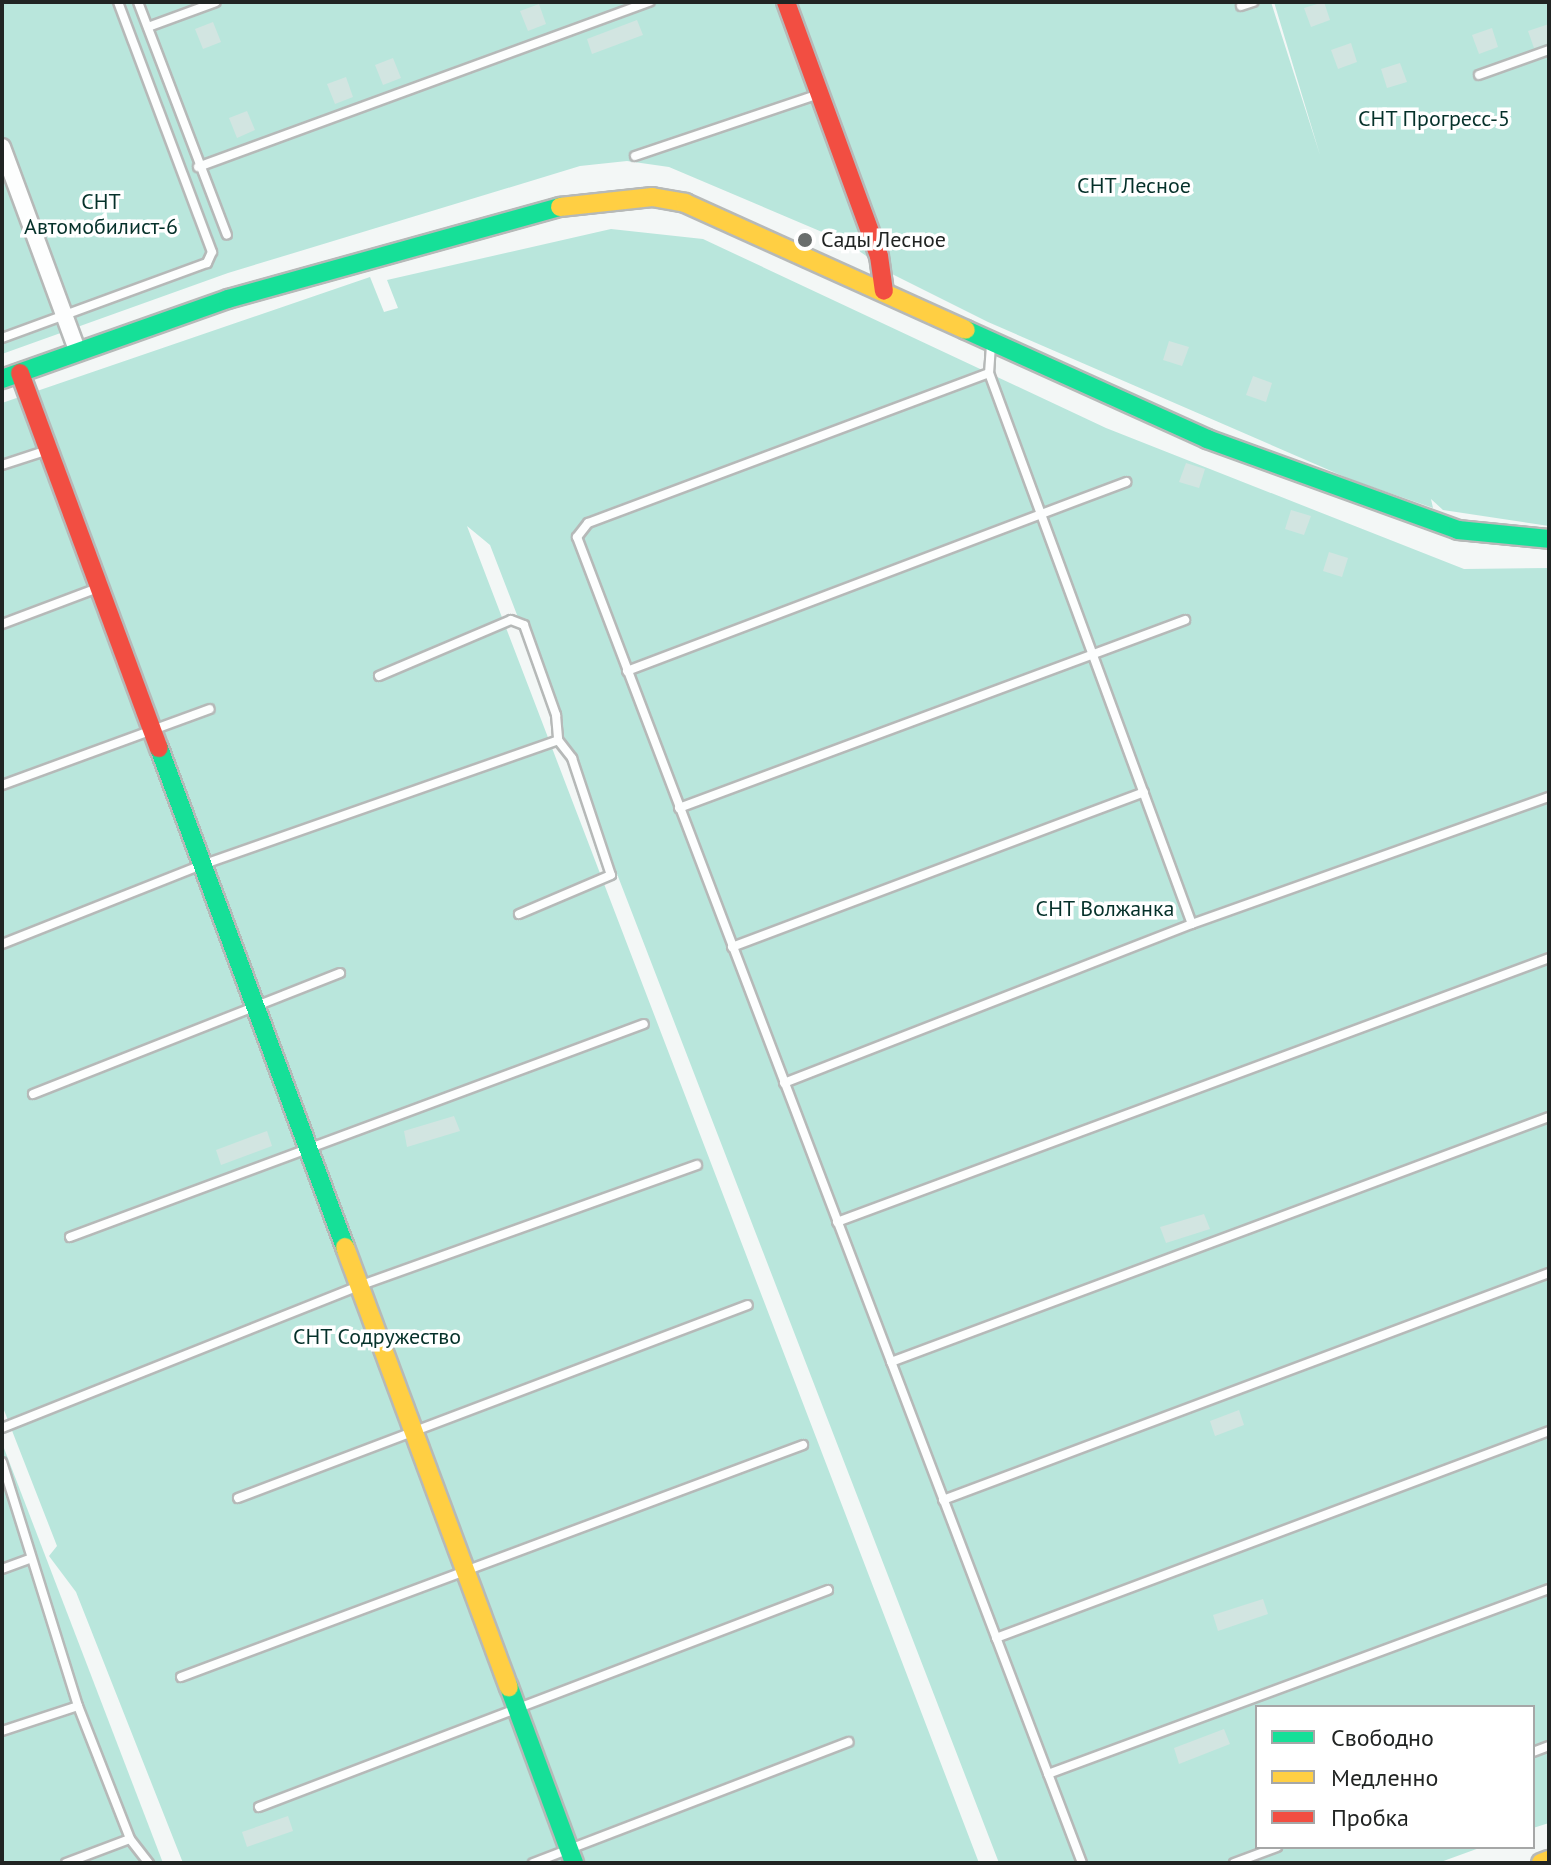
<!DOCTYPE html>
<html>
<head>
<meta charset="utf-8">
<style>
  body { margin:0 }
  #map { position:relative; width:1551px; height:1865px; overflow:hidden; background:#f3f7f6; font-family:"PT Sans",sans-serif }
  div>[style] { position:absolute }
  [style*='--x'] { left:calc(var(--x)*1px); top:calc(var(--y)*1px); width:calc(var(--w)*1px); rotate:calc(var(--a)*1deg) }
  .green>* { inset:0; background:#b9e6dc }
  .building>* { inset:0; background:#d2e5e1 }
  .roads { filter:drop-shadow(2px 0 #b6b9b8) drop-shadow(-2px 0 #b6b9b8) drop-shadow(0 2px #b6b9b8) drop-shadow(0 -2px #b6b9b8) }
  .lane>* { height:8px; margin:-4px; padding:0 4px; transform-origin:4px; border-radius:4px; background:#fdfefe }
  .street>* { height:16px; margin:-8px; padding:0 8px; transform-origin:8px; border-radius:8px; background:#fdfefe }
  .fast>* { height:18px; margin:-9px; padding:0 9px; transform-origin:9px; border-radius:9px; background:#16e098 }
  .slow>* { height:18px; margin:-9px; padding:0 9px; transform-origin:9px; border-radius:9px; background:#ffcf43 }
  .jam>* { height:18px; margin:-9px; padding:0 9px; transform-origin:9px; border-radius:9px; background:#f24e42 }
  .dots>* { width:22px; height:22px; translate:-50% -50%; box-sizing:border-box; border:4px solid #fff; border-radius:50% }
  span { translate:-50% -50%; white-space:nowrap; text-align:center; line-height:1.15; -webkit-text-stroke:7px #fff; paint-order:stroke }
  .park-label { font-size:22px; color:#05312a }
  .poi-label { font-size:22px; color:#212423 }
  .left { translate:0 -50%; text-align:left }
  .frame { position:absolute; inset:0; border:4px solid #212423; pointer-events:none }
  .legend { position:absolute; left:1255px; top:1705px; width:280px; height:144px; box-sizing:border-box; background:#fff; border:2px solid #a6a7a7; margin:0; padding:10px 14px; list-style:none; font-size:24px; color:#212423 }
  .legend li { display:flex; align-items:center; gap:16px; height:40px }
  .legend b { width:40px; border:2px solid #a6a7a7 }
</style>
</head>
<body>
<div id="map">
  <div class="green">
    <i style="clip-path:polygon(2px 2px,1271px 2px,1320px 155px,1274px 2px,1549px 2px,1549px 526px,1443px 510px,1431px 499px,1433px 508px,1352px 480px,988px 322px,890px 273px,848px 243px,669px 167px,627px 161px,580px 166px,228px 273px,2px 354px)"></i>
    <i style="clip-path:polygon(611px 229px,703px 239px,1106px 428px,1464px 569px,1549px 568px,1549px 1823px,1533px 1828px,1533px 1707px,1257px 1707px,1257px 1847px,1482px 1847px,1438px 1863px,999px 1863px,490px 545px,467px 526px,979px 1863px,183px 1863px,76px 1592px,49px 1556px,57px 1546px,2px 1405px,2px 403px,370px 277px,384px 312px,398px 308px,387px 280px)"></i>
    <i style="clip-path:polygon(2px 1443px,163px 1863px,2px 1863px)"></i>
  </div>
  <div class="building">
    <i style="clip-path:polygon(1324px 2px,1330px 20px,1311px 27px,1304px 8px)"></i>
    <i style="clip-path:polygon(539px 4px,546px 24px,528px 31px,520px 11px)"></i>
    <i style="clip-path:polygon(637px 20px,643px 35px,592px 54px,587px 39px)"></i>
    <i style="clip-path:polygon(213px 22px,221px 42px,203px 49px,195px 29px)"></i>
    <i style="clip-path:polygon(1549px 24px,1549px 43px,1534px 48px,1528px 31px)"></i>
    <i style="clip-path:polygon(1492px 28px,1498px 47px,1479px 54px,1472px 35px)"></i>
    <i style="clip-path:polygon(1351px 43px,1357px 62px,1338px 69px,1331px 50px)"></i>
    <i style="clip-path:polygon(393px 58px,401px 78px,383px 85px,375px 65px)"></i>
    <i style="clip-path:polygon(1400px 63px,1407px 82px,1387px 88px,1381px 69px)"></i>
    <i style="clip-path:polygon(346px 77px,353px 97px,335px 104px,327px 84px)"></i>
    <i style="clip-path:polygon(247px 111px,255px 130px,237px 138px,229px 118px)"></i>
    <i style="clip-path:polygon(1169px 341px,1189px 347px,1182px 366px,1163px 360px)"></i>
    <i style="clip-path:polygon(1253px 376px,1272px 383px,1266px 402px,1246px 395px)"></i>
    <i style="clip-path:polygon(1186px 463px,1205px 469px,1199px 488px,1179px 482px)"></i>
    <i style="clip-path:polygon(1291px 510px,1311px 516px,1304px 535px,1285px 529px)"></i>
    <i style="clip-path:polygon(1329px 552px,1348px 558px,1342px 577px,1323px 571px)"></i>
    <i style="clip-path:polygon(454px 1116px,460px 1131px,407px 1147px,404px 1131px)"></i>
    <i style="clip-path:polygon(267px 1131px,272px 1146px,221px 1165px,216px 1150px)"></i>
    <i style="clip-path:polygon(1204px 1214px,1210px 1229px,1166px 1243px,1160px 1227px)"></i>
    <i style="clip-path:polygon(1239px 1410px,1244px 1425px,1215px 1436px,1210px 1421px)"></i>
    <i style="clip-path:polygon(1263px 1599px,1268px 1614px,1218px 1631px,1213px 1615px)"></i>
    <i style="clip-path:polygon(1224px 1729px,1230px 1744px,1179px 1764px,1174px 1748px)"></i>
    <i style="clip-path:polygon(288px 1816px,293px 1831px,247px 1847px,242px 1832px)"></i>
  </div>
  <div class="roads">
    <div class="lane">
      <i style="--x:138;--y:2;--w:249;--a:69.1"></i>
      <i style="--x:1241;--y:6;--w:13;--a:-18"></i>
      <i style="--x:148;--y:27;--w:72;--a:-20.2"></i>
      <i style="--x:1479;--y:75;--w:74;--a:-19.7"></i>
      <i style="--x:635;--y:156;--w:191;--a:-18.6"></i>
      <i style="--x:198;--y:167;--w:481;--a:-20.1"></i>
      <i style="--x:2;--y:338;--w:218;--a:-20.1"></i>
      <i style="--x:207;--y:263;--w:12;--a:-66"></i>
      <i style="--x:212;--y:252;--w:267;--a:-110.6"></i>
      <i style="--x:991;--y:345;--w:28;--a:94"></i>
      <i style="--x:989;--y:373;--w:587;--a:69.78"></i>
      <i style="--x:989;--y:373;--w:428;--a:159.5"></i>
      <i style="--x:588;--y:523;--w:18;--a:128"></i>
      <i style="--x:577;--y:537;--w:1419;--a:69.15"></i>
      <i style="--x:2;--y:465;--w:48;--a:-18.1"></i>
      <i style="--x:2;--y:624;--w:99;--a:-20.6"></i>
      <i style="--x:627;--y:671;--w:534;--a:-20.74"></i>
      <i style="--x:379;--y:676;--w:143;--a:-23"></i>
      <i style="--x:511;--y:620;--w:14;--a:21"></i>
      <i style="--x:524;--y:625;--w:96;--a:70.4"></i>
      <i style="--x:556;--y:715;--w:25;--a:85"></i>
      <i style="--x:558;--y:740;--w:23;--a:52"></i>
      <i style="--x:572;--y:758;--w:123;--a:71.6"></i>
      <i style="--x:611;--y:875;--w:100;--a:157"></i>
      <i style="--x:2;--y:785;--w:221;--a:-20.1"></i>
      <i style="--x:679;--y:808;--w:540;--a:-20.38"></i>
      <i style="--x:2;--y:944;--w:215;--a:-21.6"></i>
      <i style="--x:202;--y:865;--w:377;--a:-19.3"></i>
      <i style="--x:732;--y:947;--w:440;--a:-20.6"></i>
      <i style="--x:784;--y:1083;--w:438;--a:-21.3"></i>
      <i style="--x:1192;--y:924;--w:379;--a:-19.6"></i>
      <i style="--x:33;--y:1094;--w:330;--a:-21.5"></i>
      <i style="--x:837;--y:1222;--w:759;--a:-20.34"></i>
      <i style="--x:70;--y:1237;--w:612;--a:-20.36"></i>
      <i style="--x:891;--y:1362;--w:702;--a:-20.42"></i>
      <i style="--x:2;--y:1428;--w:384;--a:-21.7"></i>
      <i style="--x:359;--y:1286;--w:359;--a:-19.7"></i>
      <i style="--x:2;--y:1462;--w:256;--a:72.7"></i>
      <i style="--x:78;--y:1706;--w:143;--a:68.6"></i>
      <i style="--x:130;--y:1839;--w:31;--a:52"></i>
      <i style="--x:238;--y:1498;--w:545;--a:-20.73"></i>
      <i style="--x:943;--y:1500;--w:647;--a:-20.54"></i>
      <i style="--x:2;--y:1569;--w:29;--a:-20"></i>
      <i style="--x:996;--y:1638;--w:590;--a:-20.52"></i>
      <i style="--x:181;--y:1677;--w:664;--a:-20.46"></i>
      <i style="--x:2;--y:1731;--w:80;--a:-18.2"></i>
      <i style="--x:1533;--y:1752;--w:17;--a:-21"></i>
      <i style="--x:1048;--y:1774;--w:534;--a:-20.27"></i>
      <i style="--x:259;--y:1807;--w:609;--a:-20.88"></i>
      <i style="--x:66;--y:1863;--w:68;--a:-20.6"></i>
      <i style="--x:533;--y:1863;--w:338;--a:-21"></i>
      <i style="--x:1234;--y:1863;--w:46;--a:-20.4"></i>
    </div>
    <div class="street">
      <i style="--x:2;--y:147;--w:219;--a:69.7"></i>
    </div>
    <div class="fast">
      <i style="--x:966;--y:330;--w:265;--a:24.3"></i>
      <i style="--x:1207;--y:439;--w:267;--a:19.9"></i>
      <i style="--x:1458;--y:530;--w:91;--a:5.6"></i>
      <i style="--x:2;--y:379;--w:240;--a:-19.5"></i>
      <i style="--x:228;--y:299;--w:345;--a:-15.5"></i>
      <i style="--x:159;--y:748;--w:533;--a:69.56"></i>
      <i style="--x:509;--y:1687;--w:188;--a:69.7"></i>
    </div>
    <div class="slow">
      <i style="--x:560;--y:207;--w:93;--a:-6.2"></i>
      <i style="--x:652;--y:197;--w:34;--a:10"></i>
      <i style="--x:685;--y:203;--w:308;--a:24.3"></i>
      <i style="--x:345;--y:1247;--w:470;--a:69.6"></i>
      <i style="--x:1541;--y:1863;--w:9;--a:-21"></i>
    </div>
    <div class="jam">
      <i style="--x:786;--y:2;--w:270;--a:69.9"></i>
      <i style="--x:879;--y:256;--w:35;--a:82"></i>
      <i style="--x:20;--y:373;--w:400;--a:69.7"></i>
    </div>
  </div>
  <div class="dots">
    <i style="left:805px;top:240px;background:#6a6e6d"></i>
  </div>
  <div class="park-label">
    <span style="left:1434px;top:119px">СНТ Прогресс-5</span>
    <span style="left:1134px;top:186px">СНТ Лесное</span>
    <span style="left:101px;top:214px">СНТ<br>Автомобилист-6</span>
    <span style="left:1105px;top:909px">СНТ Волжанка</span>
    <span style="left:377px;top:1337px">СНТ Содружество</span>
  </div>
  <div class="poi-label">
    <span class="left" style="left:821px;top:240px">Сады Лесное</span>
  </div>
  <div class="frame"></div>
  <ul class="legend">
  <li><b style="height:10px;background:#16e098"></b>Свободно</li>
  <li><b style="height:10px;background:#ffcf43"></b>Медленно</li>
  <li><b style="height:10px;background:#f24e42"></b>Пробка</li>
  </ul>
</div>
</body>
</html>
